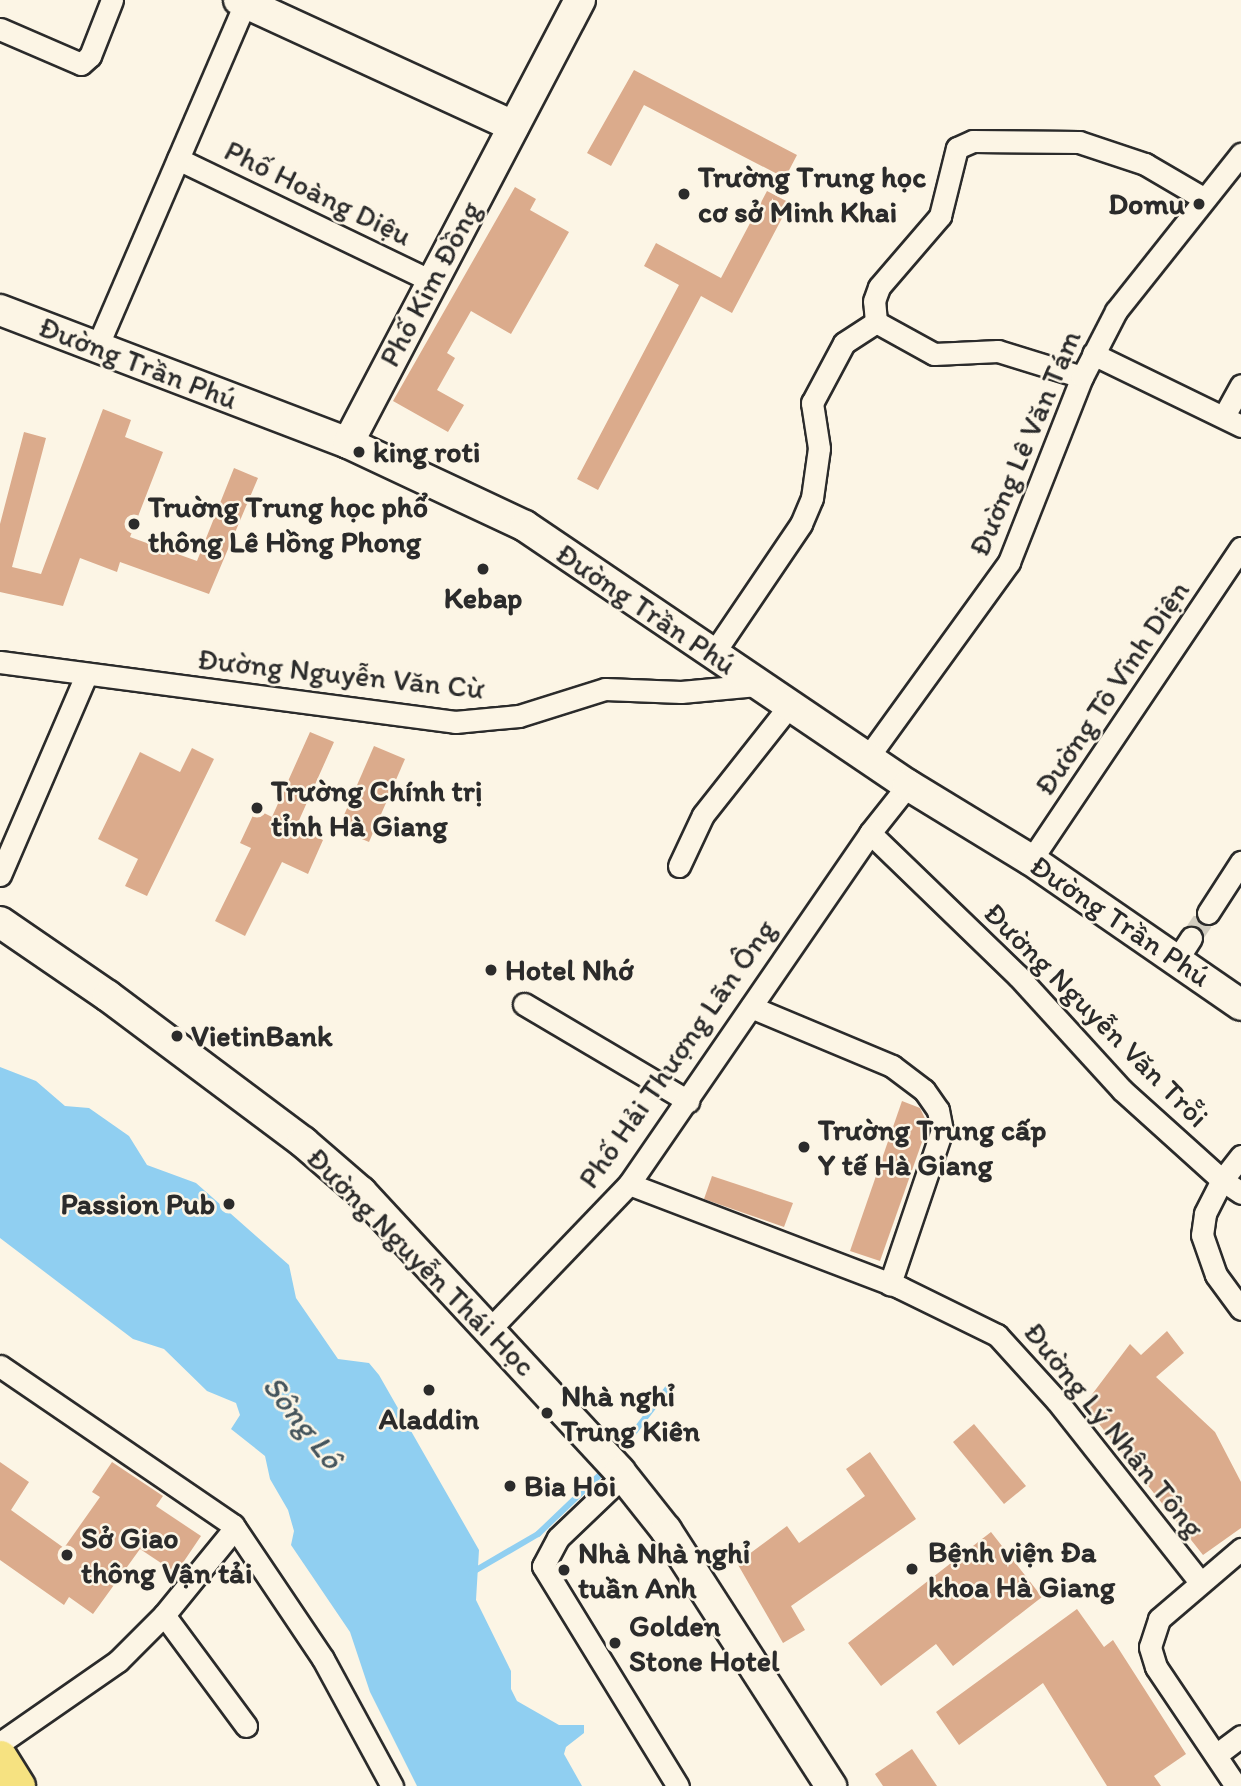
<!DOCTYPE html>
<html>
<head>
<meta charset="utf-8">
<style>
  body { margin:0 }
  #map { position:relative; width:1241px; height:1786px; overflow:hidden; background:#fcf5e5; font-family:Itim,sans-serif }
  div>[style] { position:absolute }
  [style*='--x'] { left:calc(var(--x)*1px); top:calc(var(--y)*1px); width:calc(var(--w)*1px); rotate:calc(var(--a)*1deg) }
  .water>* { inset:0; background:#90cff1 }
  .stream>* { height:6px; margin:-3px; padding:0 3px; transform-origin:3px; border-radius:3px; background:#90cff1 }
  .building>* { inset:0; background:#dbab8c }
  .street-tunnel>* { height:21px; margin-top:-10.5px; transform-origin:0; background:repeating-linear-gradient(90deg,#d2cdc0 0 21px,transparent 0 31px) }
  .roads { filter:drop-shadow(2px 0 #2b2b2b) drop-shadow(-2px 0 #2b2b2b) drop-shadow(0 2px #2b2b2b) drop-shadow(0 -2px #2b2b2b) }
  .street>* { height:21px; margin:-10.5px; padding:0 10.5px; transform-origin:10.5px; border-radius:10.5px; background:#fcf5e5 }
  .secondary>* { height:30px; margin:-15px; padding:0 15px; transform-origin:15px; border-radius:15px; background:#fcf5e5 }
  .primary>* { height:33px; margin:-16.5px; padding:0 16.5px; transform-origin:16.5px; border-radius:16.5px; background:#f6e281 }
  .dots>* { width:19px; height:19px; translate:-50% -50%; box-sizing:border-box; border:4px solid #fcf5e5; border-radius:50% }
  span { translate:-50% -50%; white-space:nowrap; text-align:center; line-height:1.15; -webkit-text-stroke:5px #fcf5e5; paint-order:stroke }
  .poi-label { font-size:30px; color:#2b2b2b; font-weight:700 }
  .left { translate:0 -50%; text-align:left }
  .right { translate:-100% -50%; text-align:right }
  .street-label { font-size:30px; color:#2b2b2b }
  .water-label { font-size:32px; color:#44545c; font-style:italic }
</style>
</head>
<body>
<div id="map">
  <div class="water">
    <i style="clip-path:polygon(0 1067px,36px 1081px,65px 1106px,89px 1108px,129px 1136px,147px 1165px,196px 1183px,289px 1265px,296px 1298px,338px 1359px,369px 1363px,379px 1375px,479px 1550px,476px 1600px,511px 1671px,511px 1689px,517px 1701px,559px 1725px,584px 1725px,584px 1733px,566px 1747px,564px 1754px,582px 1786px,417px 1786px,370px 1692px,350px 1632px,291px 1545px,294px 1531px,288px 1510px,270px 1479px,265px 1456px,231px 1429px,240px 1415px,236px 1403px,207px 1391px,164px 1349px,133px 1339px,0 1238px)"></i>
  </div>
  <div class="stream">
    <i style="--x:616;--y:1456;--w:89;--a:-52.7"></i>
    <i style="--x:471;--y:1573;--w:78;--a:-30.2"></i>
    <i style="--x:538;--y:1534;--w:93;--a:-43.7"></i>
  </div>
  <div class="building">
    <i style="clip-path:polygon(634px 70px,797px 155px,785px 178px,644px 105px,611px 166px,587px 153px)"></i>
    <i style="clip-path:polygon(515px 187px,536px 199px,530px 210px,569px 232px,511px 334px,471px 311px,447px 353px,455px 358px,437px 390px,464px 405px,448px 432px,393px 401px)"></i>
    <i style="clip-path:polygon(767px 191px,790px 203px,732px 313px,701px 296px,598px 490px,577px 479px,679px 285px,644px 266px,656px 243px,721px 278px)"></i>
    <i style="clip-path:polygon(103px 409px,131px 420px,125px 437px,163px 452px,130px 537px,197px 561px,234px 468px,258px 478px,209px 594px,120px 562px,117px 572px,80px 558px,63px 606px,0 592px,0 524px,24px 432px,46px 438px,12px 567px,41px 574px)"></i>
    <i style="clip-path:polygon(310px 732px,334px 742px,296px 827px,323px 840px,308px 874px,282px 862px,245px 936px,215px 921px,251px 848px,240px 843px,256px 809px,272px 817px)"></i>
    <i style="clip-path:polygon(374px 746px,405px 759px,369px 842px,338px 829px)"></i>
    <i style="clip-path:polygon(192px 748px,214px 759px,147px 896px,125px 886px,138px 859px,98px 839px,140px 752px,180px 772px)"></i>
    <i style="clip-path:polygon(902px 1101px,920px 1108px,928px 1125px,880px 1261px,850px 1251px)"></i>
    <i style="clip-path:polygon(712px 1176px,793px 1203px,784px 1227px,704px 1199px)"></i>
    <i style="clip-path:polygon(1167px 1331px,1184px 1353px,1156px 1377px,1215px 1432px,1241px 1482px,1241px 1528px,1203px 1555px,1084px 1405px,1130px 1344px,1141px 1355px)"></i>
    <i style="clip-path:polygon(974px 1424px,1026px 1486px,1004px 1504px,953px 1442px)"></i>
    <i style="clip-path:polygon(870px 1452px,916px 1519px,791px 1606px,805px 1630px,783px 1643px,737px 1563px,787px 1526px,799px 1543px,865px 1496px,846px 1469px)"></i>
    <i style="clip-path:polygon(0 1462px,29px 1482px,11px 1510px,64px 1548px,100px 1497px,92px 1492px,112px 1462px,163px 1496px,156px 1506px,201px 1536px,176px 1573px,140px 1549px,93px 1614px,69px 1597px,64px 1605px,0 1560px)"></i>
    <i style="clip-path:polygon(991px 1532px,1042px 1597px,953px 1666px,936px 1644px,881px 1686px,848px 1643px)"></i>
    <i style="clip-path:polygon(1077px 1609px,1104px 1647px,1113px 1640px,1186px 1754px,1154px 1776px,1161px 1786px,1107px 1786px,1043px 1683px,959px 1745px,936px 1712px)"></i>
    <i style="clip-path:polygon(912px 1749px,937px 1786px,883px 1786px,875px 1774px)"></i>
  </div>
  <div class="street-tunnel">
    <i style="--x:1191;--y:938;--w:30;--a:-56"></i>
  </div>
  <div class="roads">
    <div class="street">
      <i style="--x:0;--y:29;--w:88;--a:23.4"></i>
      <i style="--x:81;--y:64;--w:12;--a:-42"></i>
      <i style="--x:90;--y:56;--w:60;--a:-68.6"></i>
      <i style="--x:178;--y:159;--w:282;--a:25.7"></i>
      <i style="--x:97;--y:347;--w:374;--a:-66.7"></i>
      <i style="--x:1093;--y:354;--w:165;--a:25.9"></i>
      <i style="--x:1082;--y:377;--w:88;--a:-162.8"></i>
      <i style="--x:998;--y:351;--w:64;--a:177.3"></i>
      <i style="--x:934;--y:354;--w:66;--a:-151.1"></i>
      <i style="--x:876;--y:322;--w:21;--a:-95"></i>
      <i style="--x:874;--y:301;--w:15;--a:-70"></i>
      <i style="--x:879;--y:287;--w:94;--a:-49.3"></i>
      <i style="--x:940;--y:216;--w:70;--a:-76"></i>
      <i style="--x:957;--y:148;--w:17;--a:-24"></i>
      <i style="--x:973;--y:141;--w:106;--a:0.5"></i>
      <i style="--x:1079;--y:142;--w:70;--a:18.4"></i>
      <i style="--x:1145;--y:164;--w:69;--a:30.3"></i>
      <i style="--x:1224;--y:416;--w:35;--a:-61"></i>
      <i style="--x:713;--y:654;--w:157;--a:-55.9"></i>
      <i style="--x:801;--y:524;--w:28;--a:-67"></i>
      <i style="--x:812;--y:498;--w:50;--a:-82"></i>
      <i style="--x:819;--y:448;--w:46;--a:-98.8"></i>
      <i style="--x:812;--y:403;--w:68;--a:-61.9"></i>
      <i style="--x:844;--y:343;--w:38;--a:-33"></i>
      <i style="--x:0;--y:662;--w:459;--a:7.5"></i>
      <i style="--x:455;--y:722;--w:64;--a:-5.4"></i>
      <i style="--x:519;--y:716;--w:90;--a:-17.4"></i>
      <i style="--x:605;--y:689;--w:76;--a:2.3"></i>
      <i style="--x:681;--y:692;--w:76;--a:-5.3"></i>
      <i style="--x:868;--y:757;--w:241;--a:-54.1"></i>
      <i style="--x:1009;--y:562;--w:199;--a:-68.5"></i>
      <i style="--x:1082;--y:377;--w:74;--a:-62.7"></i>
      <i style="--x:1116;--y:311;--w:201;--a:-51.5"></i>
      <i style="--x:908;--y:785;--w:61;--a:128.4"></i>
      <i style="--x:870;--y:833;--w:206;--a:44"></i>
      <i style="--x:1018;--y:976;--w:154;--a:47.6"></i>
      <i style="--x:1122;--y:1090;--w:135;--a:42"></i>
      <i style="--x:1222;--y:1180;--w:38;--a:117"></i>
      <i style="--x:1205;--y:1214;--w:21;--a:98"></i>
      <i style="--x:1202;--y:1235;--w:42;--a:70.7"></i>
      <i style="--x:1216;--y:1275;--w:42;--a:53.7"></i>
      <i style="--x:1031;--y:860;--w:376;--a:-56.1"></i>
      <i style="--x:679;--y:866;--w:56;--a:-64.8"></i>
      <i style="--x:703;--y:815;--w:139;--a:-51.7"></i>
      <i style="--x:0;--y:875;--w:218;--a:-66.7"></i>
      <i style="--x:1208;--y:913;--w:61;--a:-57.1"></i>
      <i style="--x:1178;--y:958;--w:24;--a:-57"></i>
      <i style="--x:524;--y:1004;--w:191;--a:30.6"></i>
      <i style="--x:751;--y:1007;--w:153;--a:22.7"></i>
      <i style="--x:892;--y:1066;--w:40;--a:37"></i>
      <i style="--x:924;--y:1090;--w:24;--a:55"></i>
      <i style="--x:938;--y:1110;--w:20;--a:79"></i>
      <i style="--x:942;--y:1130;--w:163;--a:108.7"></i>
      <i style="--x:1241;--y:1156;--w:31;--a:128"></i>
      <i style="--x:1222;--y:1180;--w:23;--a:34"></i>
      <i style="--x:629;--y:1184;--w:291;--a:20.9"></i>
      <i style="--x:901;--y:1288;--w:107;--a:26.1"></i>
      <i style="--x:997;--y:1335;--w:89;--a:47.7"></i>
      <i style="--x:1057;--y:1401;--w:231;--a:51.7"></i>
      <i style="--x:491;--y:1328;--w:199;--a:-46.2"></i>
      <i style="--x:629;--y:1184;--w:426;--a:-55.5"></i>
      <i style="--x:0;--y:1366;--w:282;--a:34.3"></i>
      <i style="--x:233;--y:1525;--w:161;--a:56.1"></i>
      <i style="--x:323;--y:1659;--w:145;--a:61.5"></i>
      <i style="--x:623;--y:1476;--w:90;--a:136.4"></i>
      <i style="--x:558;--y:1538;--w:32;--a:118"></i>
      <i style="--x:543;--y:1566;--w:258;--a:58.5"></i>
      <i style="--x:164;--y:1615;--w:112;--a:-50.8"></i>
      <i style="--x:0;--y:1743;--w:144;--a:-34.8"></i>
      <i style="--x:118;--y:1661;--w:65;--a:-45"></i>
      <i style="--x:164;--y:1615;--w:138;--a:53.5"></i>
      <i style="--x:1216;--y:1755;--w:31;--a:-37"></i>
      <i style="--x:1236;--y:1786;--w:143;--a:-123.9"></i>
      <i style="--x:1156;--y:1667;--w:21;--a:-107"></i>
      <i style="--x:1150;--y:1647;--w:29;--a:-72"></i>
      <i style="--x:1159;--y:1619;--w:108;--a:-40.5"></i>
    </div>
    <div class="secondary">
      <i style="--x:239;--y:0;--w:302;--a:24.7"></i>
      <i style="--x:0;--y:310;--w:373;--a:20.9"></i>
      <i style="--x:348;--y:443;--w:195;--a:25.1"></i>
      <i style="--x:525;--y:526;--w:462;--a:34.1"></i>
      <i style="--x:908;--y:785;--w:144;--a:31.4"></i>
      <i style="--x:1031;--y:860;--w:255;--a:34.6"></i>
      <i style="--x:348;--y:443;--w:500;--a:-62.36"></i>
      <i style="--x:0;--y:922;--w:131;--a:34.4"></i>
      <i style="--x:108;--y:996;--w:244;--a:36.8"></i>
      <i style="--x:303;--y:1142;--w:77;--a:40.8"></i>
      <i style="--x:361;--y:1192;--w:381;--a:47.2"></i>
      <i style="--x:620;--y:1472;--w:74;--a:51.6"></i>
      <i style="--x:666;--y:1530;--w:305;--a:57.2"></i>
    </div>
    <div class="primary">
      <i style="--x:0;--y:1757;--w:34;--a:58"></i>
    </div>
  </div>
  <div class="dots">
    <i style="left:684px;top:194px;background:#2b2b2b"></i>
    <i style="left:1199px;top:204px;background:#2b2b2b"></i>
    <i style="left:359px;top:452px;background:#2b2b2b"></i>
    <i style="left:134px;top:524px;background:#2b2b2b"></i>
    <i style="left:483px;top:569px;background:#2b2b2b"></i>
    <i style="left:257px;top:808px;background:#2b2b2b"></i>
    <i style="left:491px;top:970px;background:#2b2b2b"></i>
    <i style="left:177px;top:1036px;background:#2b2b2b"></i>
    <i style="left:804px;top:1147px;background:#2b2b2b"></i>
    <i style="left:229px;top:1204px;background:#2b2b2b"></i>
    <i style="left:429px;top:1390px;background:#2b2b2b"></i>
    <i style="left:547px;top:1413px;background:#2b2b2b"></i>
    <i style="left:510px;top:1486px;background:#2b2b2b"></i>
    <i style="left:67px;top:1555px;background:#2b2b2b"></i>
    <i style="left:912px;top:1569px;background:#2b2b2b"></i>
    <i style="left:564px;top:1570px;background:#2b2b2b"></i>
    <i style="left:615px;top:1643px;background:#2b2b2b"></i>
  </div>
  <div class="poi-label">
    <span class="left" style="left:698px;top:194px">Trường Trung học<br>cơ sở Minh Khai</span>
    <span class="right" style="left:1185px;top:204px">Domu</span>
    <span class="left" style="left:373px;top:452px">king roti</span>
    <span class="left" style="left:148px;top:524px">Truờng Trung học phổ<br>thông Lê Hồng Phong</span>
    <span style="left:483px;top:598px">Kebap</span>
    <span class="left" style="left:271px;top:808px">Trường Chính trị<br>tỉnh Hà Giang</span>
    <span class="left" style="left:505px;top:970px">Hotel Nhớ</span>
    <span class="left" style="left:191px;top:1036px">VietinBank</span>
    <span class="left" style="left:818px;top:1147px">Trường Trung cấp<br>Y tế Hà Giang</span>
    <span class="right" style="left:215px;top:1204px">Passion Pub</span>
    <span class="left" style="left:561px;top:1413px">Nhà nghỉ<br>Trung Kiên</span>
    <span style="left:429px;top:1419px">Aladdin</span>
    <span class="left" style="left:524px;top:1486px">Bia Hoi</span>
    <span class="left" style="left:81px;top:1555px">Sở Giao<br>thông Vận tải</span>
    <span class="left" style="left:928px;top:1569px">Bệnh viện Đa<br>khoa Hà Giang</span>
    <span class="left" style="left:578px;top:1570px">Nhà Nhà nghỉ<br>tuần Anh</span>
    <span class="left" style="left:629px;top:1643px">Golden<br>Stone Hotel</span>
  </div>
  <div class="street-label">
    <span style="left:318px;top:193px;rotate:26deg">Phố Hoàng Diệu</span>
    <span style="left:430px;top:284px;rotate:-62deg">Phố Kim Đồng</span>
    <span style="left:138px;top:363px;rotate:21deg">Đường Trần Phú</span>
    <span style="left:1025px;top:443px;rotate:-67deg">Đường Lê Văn Tám</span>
    <span style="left:646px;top:609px;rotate:34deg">Đường Trần Phú</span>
    <span style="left:341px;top:674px;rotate:6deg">Đường Nguyễn Văn Cừ</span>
    <span style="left:1112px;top:688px;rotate:-56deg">Đường Tô Vĩnh Diện</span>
    <span style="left:1120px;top:921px;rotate:34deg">Đường Trần Phú</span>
    <span style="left:1096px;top:1015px;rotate:45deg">Đường Nguyễn Văn Trỗi</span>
    <span style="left:677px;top:1054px;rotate:-55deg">Phố Hải Thượng Lãn Ông</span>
    <span style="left:421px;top:1262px;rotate:45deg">Đường Nguyễn Thái Học</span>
    <span style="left:1114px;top:1430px;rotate:51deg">Đường Lý Nhân Tông</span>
  </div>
  <div class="water-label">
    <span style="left:303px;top:1422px;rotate:52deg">Sông Lô</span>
  </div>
</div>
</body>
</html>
